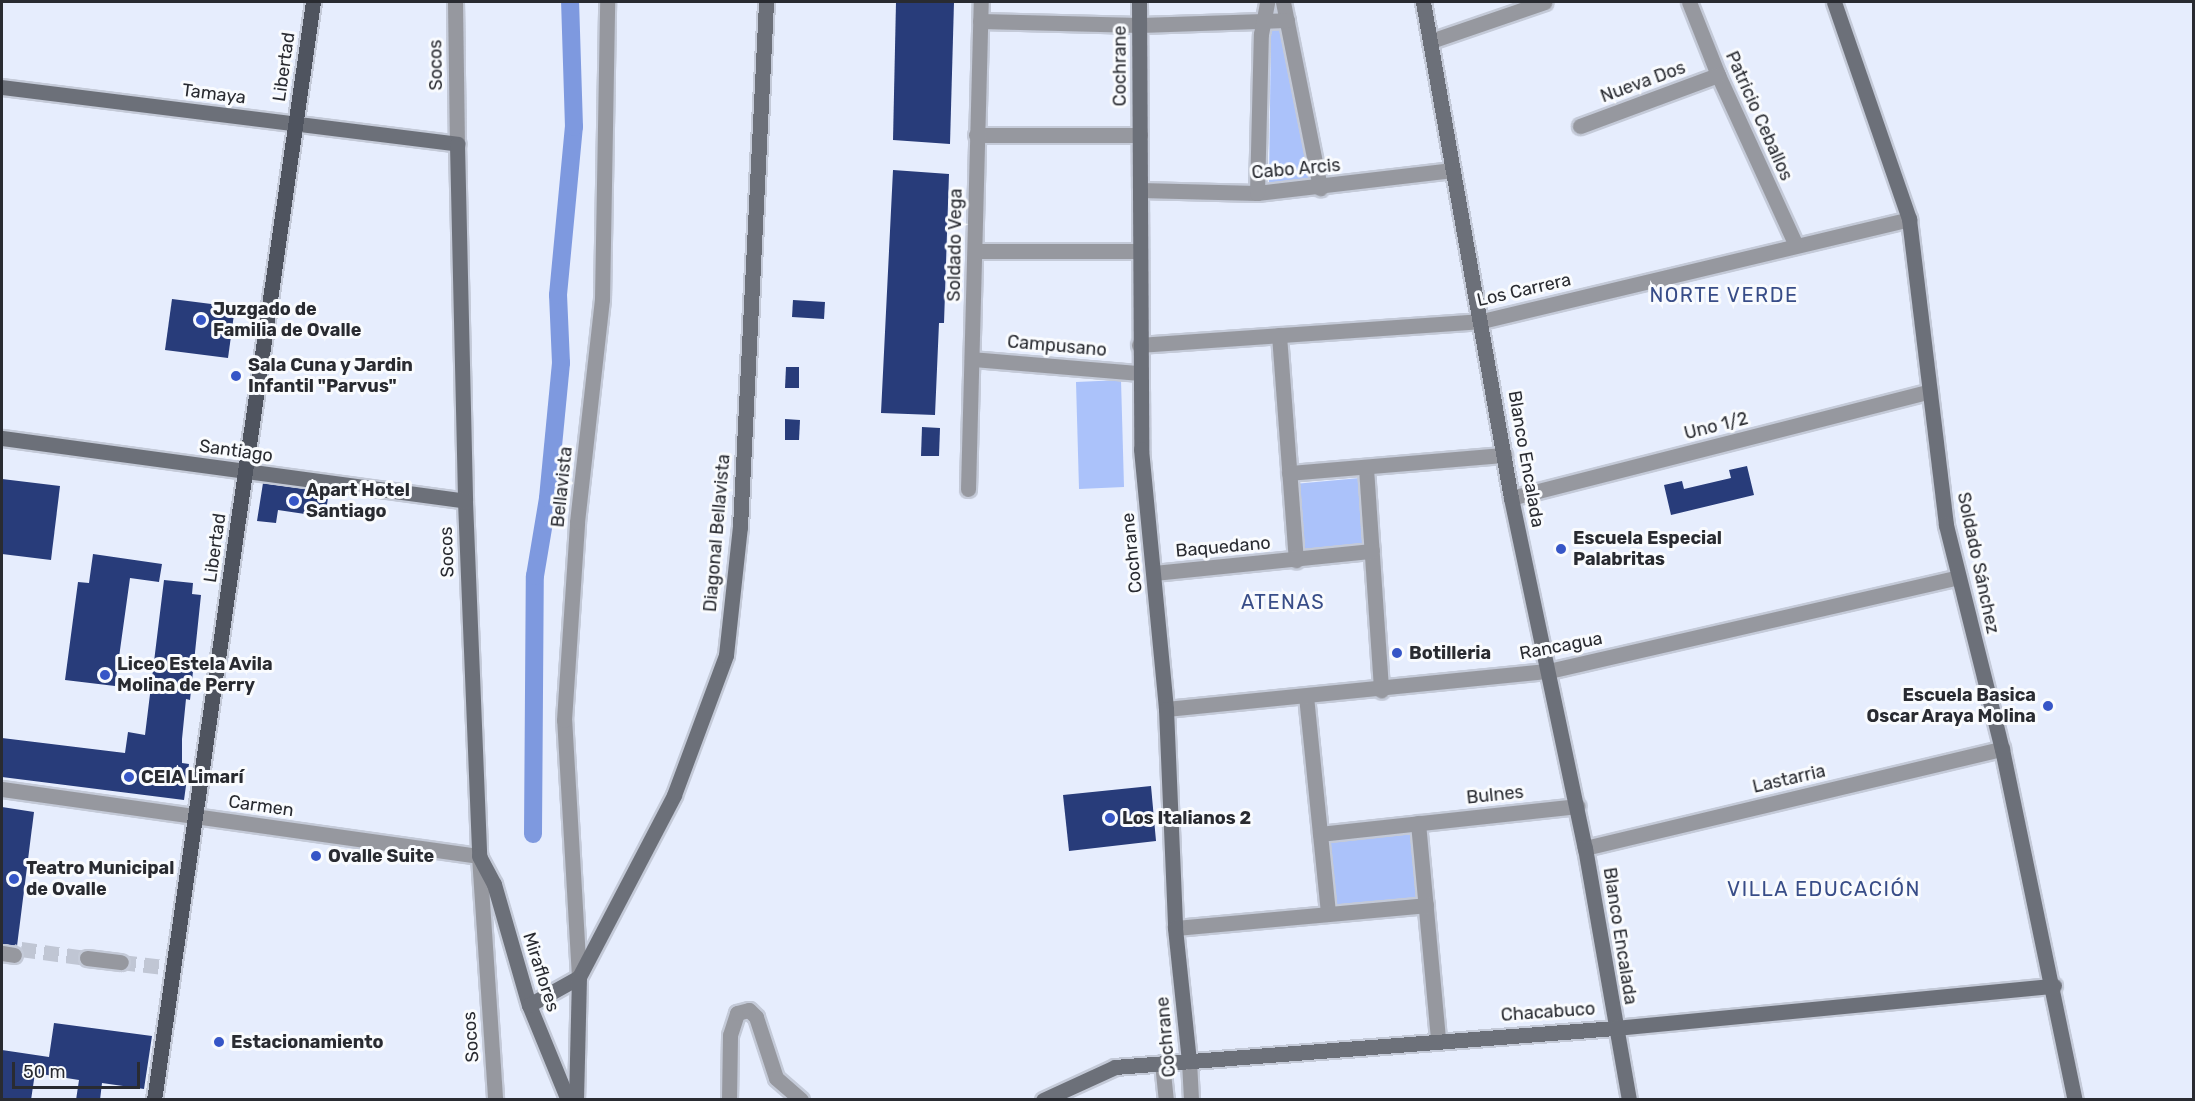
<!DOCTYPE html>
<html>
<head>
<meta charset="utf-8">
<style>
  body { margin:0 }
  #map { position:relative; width:2195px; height:1101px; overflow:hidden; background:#e6edfd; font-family:Rubik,sans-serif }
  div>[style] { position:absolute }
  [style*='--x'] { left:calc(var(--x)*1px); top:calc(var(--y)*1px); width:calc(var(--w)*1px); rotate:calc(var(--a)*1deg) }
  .green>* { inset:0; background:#abc2fa }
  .canal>* { height:18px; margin:-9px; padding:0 9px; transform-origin:9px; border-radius:9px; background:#7e99df }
  .building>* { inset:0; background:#283c7a }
  .street-tunnel>* { height:15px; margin-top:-7.5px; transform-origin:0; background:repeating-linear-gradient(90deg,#c0c6d4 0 15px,transparent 0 23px) }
  .roads { filter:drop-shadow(2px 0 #c4cad8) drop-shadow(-2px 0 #c4cad8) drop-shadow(0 2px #c4cad8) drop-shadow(0 -2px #c4cad8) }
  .street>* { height:15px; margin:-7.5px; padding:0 7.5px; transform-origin:7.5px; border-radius:7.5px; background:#96989f }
  .secondary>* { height:15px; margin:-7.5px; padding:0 7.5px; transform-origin:7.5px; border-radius:7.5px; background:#6c7079 }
  .primary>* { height:15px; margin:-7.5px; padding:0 7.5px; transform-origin:7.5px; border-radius:7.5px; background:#4f545f }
  .dots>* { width:16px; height:16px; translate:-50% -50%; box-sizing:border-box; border:3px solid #f9fbfe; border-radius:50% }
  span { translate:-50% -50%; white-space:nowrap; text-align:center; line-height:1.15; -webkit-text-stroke:6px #f9fbfe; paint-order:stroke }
  .street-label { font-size:18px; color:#292b31 }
  .poi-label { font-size:18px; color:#292b31; font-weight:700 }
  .left { translate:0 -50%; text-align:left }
  .right { translate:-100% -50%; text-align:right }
  .neighbourhood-label { font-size:20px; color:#384d88; letter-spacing:1.5px }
  .frame { position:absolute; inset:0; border:3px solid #292b31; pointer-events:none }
  .scale { position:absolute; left:12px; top:1062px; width:128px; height:27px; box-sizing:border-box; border:3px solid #292b31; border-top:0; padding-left:8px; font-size:18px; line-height:21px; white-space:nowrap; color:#292b31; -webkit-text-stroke:4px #f9fbfe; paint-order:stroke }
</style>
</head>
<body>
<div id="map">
  <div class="green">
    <i style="clip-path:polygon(1282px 26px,1309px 178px,1269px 183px,1271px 30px)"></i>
    <i style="clip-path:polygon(1121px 380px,1124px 487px,1079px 489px,1076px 382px)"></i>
    <i style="clip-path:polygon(1360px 478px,1365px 547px,1299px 552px,1294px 484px)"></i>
    <i style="clip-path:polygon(1413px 834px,1418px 898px,1331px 905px,1326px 841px)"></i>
  </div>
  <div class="canal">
    <i style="--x:533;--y:834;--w:258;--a:-89.6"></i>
    <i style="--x:535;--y:576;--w:79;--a:-80.5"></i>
    <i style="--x:548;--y:498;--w:136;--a:-84.5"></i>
    <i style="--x:561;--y:363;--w:68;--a:-92.5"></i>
    <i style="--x:558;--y:295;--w:169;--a:-84.6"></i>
    <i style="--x:574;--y:127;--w:125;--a:-91.8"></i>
  </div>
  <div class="building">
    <i style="clip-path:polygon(896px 2px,954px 2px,950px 144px,893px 140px)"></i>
    <i style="clip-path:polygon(893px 170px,949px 174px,944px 323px,939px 323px,935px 415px,881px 413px)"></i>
    <i style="clip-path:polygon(172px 299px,235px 307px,228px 358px,165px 350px)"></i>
    <i style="clip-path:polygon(793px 300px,825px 302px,824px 319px,792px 317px)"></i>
    <i style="clip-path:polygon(786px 367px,799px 367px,799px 388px,785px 388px)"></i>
    <i style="clip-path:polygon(785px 419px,800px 420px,799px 440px,785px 440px)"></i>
    <i style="clip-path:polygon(922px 427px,940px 428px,939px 456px,921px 456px)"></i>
    <i style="clip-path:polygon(1747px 466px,1754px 495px,1671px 515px,1664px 485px,1682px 481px,1684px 489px,1731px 478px,1729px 470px)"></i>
    <i style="clip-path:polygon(2px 479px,60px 486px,51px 560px,2px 554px)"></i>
    <i style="clip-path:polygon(263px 483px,329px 492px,325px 517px,278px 510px,276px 523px,257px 521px)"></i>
    <i style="clip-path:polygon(93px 554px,162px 564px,159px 582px,130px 578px,115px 686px,65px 680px,78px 582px,89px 583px)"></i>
    <i style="clip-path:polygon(164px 580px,193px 583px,192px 594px,201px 595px,190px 700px,186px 699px,182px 739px,182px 763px,189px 764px,184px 800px,2px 777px,2px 738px,125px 753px,128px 732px,145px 735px)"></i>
    <i style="clip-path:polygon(1151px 786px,1156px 841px,1069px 851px,1063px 795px)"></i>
    <i style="clip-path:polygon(2px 807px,34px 812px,17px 946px,2px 944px)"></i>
    <i style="clip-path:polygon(54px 1023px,152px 1036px,144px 1089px,102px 1083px,100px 1100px,76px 1100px,79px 1080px,35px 1073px,31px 1100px,2px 1100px,2px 1050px,49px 1057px)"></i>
  </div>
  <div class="street-tunnel">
    <i style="--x:14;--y:955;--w:9;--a:-41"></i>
    <i style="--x:21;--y:949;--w:67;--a:7.8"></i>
    <i style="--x:121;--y:962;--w:52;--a:6.6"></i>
  </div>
  <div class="roads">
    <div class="street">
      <i style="--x:455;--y:2;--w:142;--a:89.2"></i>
      <i style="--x:1283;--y:2;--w:190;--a:78.7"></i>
      <i style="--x:1689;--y:2;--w:79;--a:68.3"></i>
      <i style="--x:1718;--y:75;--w:187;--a:65.4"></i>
      <i style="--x:980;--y:21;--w:160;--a:1.4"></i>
      <i style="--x:1140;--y:25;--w:147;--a:-1.9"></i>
      <i style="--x:1431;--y:41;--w:120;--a:-18.9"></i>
      <i style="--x:1580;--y:126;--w:147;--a:-20.3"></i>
      <i style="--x:976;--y:135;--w:164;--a:0"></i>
      <i style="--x:1140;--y:190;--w:117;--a:1.5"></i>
      <i style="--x:1257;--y:193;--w:197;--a:-6.7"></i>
      <i style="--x:1257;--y:193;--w:159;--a:-88.6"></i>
      <i style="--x:1261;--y:34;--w:33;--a:-79"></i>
      <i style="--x:975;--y:251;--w:165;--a:0"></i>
      <i style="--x:1279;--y:335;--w:226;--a:85.7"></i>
      <i style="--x:1139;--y:345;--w:344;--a:-4"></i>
      <i style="--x:1482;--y:321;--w:439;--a:-13.4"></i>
      <i style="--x:972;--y:359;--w:167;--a:4.8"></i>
      <i style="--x:1366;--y:468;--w:223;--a:86.1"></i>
      <i style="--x:1289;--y:473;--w:216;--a:-4.8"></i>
      <i style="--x:968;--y:489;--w:487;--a:-88.5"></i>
      <i style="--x:1511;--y:498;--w:432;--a:-14.3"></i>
      <i style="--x:1154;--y:573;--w:219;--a:-5.8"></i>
      <i style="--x:1306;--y:696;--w:217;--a:84.2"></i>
      <i style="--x:1166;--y:709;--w:385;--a:-5.7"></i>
      <i style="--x:1549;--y:671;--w:420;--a:-12.9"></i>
      <i style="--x:2;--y:789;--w:482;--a:8"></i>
      <i style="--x:479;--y:856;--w:245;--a:86.2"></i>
      <i style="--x:1418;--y:823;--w:217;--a:84.7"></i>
      <i style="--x:1320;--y:834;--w:259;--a:-6.2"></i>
      <i style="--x:1585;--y:848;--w:429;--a:-13.4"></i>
      <i style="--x:1175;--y:928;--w:252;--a:-5.2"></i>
      <i style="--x:2;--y:953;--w:12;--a:9"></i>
      <i style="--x:87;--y:958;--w:34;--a:7"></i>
      <i style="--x:579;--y:977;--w:257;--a:-93.3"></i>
      <i style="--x:564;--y:720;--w:198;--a:-86.2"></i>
      <i style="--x:577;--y:522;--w:224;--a:-83.6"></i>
      <i style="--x:602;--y:299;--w:297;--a:-89"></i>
      <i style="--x:1189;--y:1061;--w:39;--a:87"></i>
      <i style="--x:1162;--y:1063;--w:37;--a:84"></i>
      <i style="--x:729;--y:1100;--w:65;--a:-89.1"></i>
      <i style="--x:730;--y:1035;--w:23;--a:-72"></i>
      <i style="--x:737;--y:1013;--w:12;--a:-14"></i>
      <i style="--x:749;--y:1010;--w:10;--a:45"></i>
      <i style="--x:756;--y:1017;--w:64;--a:71.8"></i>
      <i style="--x:776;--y:1078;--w:33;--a:41"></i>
    </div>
    <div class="secondary">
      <i style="--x:1139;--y:2;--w:447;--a:89.7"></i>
      <i style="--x:1141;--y:449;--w:261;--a:84.5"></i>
      <i style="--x:1166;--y:709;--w:219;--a:87.6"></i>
      <i style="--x:1175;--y:928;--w:134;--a:84"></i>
      <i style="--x:1423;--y:2;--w:504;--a:79.94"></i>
      <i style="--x:1511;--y:498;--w:358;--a:78.1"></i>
      <i style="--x:1585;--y:848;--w:256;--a:80.1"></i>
      <i style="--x:1834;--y:2;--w:230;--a:70.9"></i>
      <i style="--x:1909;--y:219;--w:308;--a:83.1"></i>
      <i style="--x:1946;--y:525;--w:231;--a:76"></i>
      <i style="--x:2002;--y:749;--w:359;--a:78.3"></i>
      <i style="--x:2;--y:87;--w:459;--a:7.1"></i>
      <i style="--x:457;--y:144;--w:357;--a:88.7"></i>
      <i style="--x:465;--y:501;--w:355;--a:87.7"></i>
      <i style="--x:479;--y:856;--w:32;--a:62"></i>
      <i style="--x:494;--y:884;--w:126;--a:73.9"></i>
      <i style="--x:529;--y:1005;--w:103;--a:67.7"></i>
      <i style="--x:2;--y:438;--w:467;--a:7.7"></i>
      <i style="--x:529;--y:1005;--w:57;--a:-29.2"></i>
      <i style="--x:579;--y:977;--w:205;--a:-62.4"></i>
      <i style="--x:674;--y:795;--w:149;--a:-69.6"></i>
      <i style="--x:726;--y:655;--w:129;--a:-83.8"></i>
      <i style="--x:740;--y:527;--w:526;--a:-87.16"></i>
      <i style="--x:576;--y:1100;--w:123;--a:-88.6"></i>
      <i style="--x:1043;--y:1100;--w:79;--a:-24.6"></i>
      <i style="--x:1115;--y:1067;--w:502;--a:-4.46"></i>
      <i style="--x:1615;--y:1028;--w:441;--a:-5.5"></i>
    </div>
    <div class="primary">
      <i style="--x:154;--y:1100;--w:1109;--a:-81.76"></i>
    </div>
  </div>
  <div class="dots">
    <i style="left:201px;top:320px;background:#3656c7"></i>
    <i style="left:236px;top:376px;background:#3656c7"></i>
    <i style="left:294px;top:501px;background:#3656c7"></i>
    <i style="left:1561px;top:549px;background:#3656c7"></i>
    <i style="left:1397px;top:653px;background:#3656c7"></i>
    <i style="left:105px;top:675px;background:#3656c7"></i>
    <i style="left:2048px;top:706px;background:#3656c7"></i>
    <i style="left:129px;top:777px;background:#3656c7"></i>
    <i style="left:1110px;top:818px;background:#3656c7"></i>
    <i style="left:316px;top:856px;background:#3656c7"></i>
    <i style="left:14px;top:879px;background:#3656c7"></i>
    <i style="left:219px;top:1042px;background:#3656c7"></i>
  </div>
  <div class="street-label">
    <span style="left:436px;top:65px;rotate:-91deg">Socos</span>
    <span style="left:1120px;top:66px;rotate:-90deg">Cochrane</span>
    <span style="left:284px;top:67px;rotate:-82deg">Libertad</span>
    <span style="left:1643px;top:82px;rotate:-20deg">Nueva Dos</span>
    <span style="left:214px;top:94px;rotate:7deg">Tamaya</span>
    <span style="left:1759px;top:116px;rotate:66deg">Patricio Ceballos</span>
    <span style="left:1296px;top:169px;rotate:-5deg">Cabo Arcis</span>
    <span style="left:955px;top:245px;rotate:-89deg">Soldado Vega</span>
    <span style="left:1524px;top:290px;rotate:-13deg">Los Carrera</span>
    <span style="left:1057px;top:346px;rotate:5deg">Campusano</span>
    <span style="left:1716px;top:426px;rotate:-14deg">Uno 1/2</span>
    <span style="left:236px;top:451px;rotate:8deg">Santiago</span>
    <span style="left:1526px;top:459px;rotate:80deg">Blanco Encalada</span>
    <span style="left:562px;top:487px;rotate:-84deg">Bellavista</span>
    <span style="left:717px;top:533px;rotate:-85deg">Diagonal Bellavista</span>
    <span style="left:1223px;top:547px;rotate:-5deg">Baquedano</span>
    <span style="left:215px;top:548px;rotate:-82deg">Libertad</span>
    <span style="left:447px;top:552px;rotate:-92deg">Socos</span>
    <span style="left:1132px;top:553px;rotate:-96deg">Cochrane</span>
    <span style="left:1978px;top:563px;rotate:78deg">Soldado Sánchez</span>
    <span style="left:1561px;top:646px;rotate:-11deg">Rancagua</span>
    <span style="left:1789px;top:779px;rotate:-13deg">Lastarria</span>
    <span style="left:1495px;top:795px;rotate:-6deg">Bulnes</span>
    <span style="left:261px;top:806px;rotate:8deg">Carmen</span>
    <span style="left:1620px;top:936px;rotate:81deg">Blanco Encalada</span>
    <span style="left:541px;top:972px;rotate:72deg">Miraflores</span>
    <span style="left:1548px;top:1012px;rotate:-4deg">Chacabuco</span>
    <span style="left:471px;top:1037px;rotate:-94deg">Socos</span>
    <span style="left:1166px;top:1037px;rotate:-95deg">Cochrane</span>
  </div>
  <div class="poi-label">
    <span class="left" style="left:213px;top:320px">Juzgado de<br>Familia de Ovalle</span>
    <span class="left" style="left:248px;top:376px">Sala Cuna y Jardin<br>Infantil "Parvus"</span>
    <span class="left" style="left:306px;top:501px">Apart Hotel<br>Santiago</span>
    <span class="left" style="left:1573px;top:549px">Escuela Especial<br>Palabritas</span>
    <span class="left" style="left:1409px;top:653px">Botilleria</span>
    <span class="left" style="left:117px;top:675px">Liceo Estela Avila<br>Molina de Perry</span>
    <span class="right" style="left:2036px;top:706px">Escuela Basica<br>Oscar Araya Molina</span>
    <span class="left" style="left:141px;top:777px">CEIA Limarí</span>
    <span class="left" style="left:1122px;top:818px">Los Italianos 2</span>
    <span class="left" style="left:328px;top:856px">Ovalle Suite</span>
    <span class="left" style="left:26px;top:879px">Teatro Municipal<br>de Ovalle</span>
    <span class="left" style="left:231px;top:1042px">Estacionamiento</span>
  </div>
  <div class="neighbourhood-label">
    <span style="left:1724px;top:295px">NORTE VERDE</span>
    <span style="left:1283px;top:602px">ATENAS</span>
    <span style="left:1824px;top:889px">VILLA EDUCACIÓN</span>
  </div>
  <div class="frame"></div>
  <div class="scale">50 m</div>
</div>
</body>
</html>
